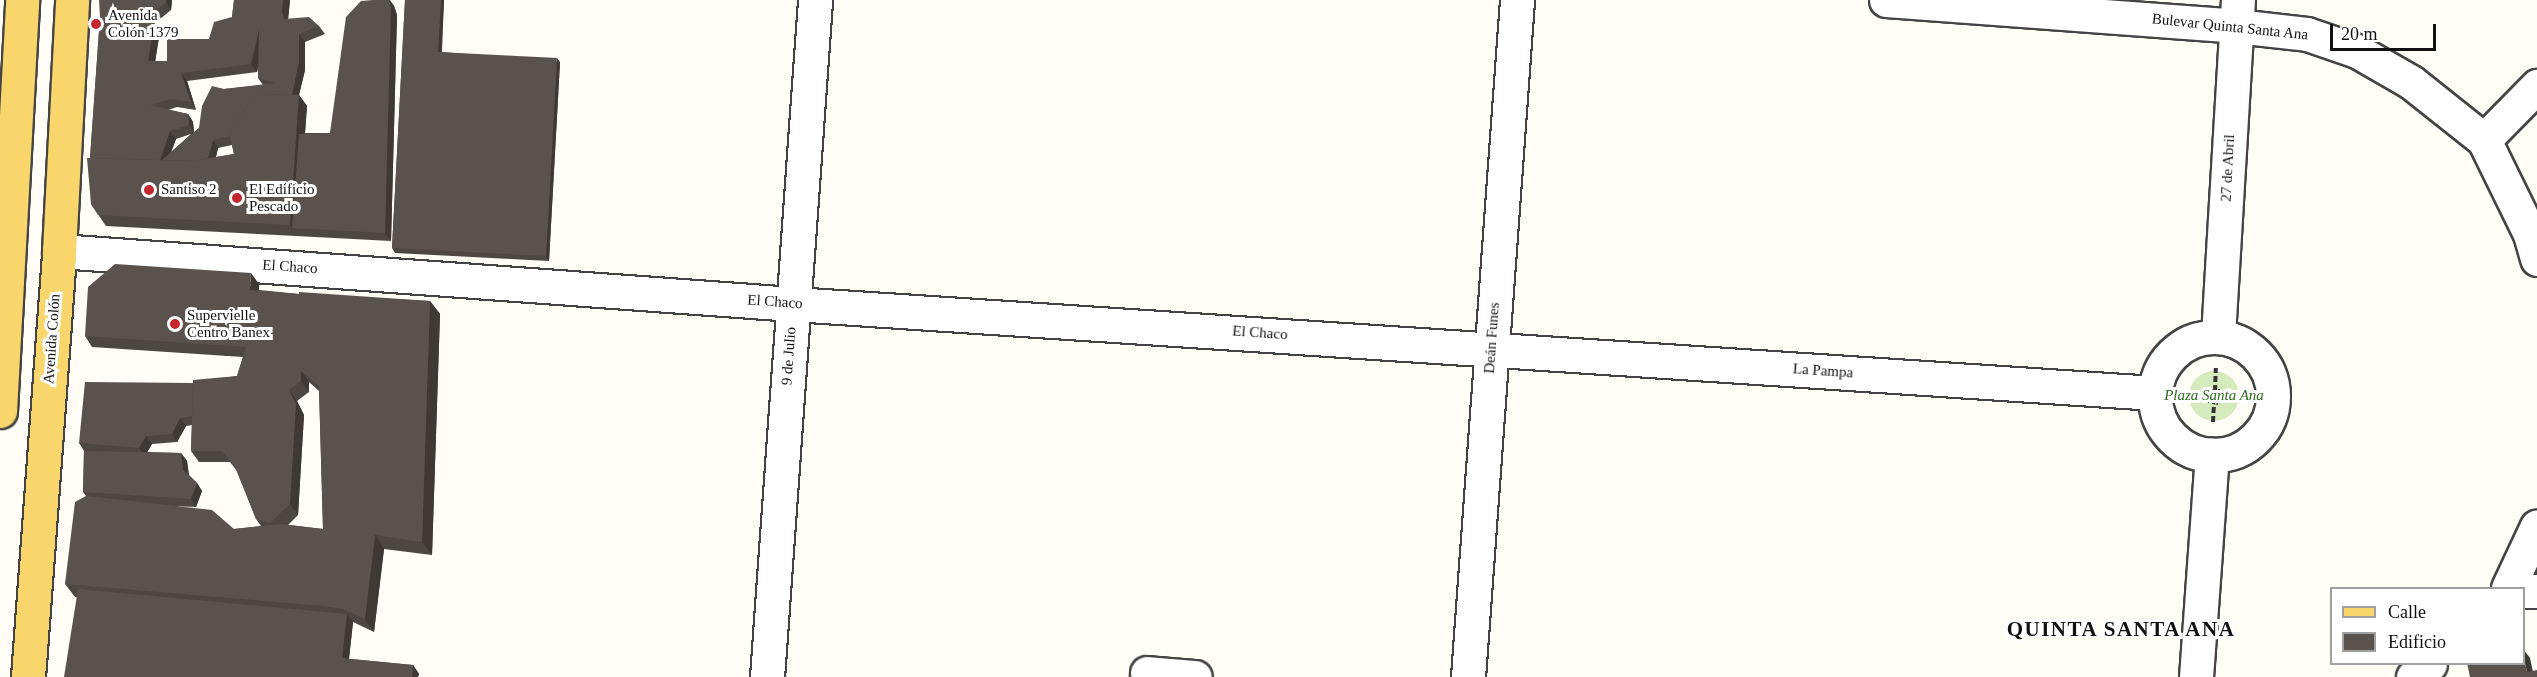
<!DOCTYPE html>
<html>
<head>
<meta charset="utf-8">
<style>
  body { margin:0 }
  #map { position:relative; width:2537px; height:677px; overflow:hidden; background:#fffdf5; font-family:"Times New Roman",serif }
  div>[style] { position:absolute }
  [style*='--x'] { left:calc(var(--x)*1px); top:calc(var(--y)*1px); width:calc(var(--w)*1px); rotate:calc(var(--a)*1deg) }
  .green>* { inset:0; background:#d5ebbd }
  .round { border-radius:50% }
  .path>* { height:4px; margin-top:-2px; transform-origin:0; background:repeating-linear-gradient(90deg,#333 0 6px,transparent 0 9px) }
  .roads { filter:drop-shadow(2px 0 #444) drop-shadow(-2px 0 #444) drop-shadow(0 2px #444) drop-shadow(0 -2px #444) }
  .minor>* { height:33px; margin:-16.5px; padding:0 16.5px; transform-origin:16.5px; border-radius:16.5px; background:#fff }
  .minor>.ring { margin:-16.5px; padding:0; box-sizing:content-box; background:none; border:33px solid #fff; border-radius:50% }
  .major>* { height:33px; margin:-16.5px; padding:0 16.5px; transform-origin:16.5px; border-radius:16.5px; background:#f9d66b }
  .wall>* { inset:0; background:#4d4742 }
  .shaded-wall>* { inset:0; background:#3f3936 }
  .building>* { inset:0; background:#5a524d }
  .dots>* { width:16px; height:16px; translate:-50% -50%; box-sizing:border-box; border:3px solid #fff; border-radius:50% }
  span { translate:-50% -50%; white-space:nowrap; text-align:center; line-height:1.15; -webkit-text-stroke:6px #fff; paint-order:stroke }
  .poi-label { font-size:15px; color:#111 }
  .left { translate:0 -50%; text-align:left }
  .street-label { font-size:15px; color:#111 }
  .park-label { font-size:15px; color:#2f6b1f; font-style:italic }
  .district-label { font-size:21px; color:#111; font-weight:700; letter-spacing:1.5px }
  .legend { position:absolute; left:2330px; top:587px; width:195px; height:78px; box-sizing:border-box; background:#fff; border:2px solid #a0a0a0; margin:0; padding:8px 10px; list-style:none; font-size:18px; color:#111 }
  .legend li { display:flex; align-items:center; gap:12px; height:30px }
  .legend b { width:30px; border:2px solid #a0a0a0 }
  .scale { position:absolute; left:2330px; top:24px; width:106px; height:27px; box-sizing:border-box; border:3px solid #111; border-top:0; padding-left:8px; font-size:18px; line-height:21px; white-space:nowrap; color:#111; -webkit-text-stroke:4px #fff; paint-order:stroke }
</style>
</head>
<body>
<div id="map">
  <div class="green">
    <i class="round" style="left:2189px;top:371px;width:50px;height:50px"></i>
  </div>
  <div class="path">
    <i style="--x:2209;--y:391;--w:11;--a:0"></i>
    <i style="--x:2220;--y:391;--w:12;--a:99"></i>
    <i style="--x:2218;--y:403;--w:10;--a:-169"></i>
    <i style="--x:2208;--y:401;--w:10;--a:-84"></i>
    <i style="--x:2215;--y:391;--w:23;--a:-88"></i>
    <i style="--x:2213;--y:422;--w:20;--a:-87"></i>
  </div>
  <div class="roads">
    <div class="minor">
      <i style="--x:1886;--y:0;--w:351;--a:4.2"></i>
      <i style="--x:2236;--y:26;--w:71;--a:6.4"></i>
      <i style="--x:2307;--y:34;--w:53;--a:18.8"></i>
      <i style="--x:2357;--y:51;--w:62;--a:29.9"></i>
      <i style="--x:2411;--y:82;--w:93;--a:38.5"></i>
      <i style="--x:2484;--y:140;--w:105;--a:63.9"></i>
      <i style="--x:2530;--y:234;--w:26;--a:74"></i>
      <i style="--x:2484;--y:140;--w:76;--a:-45.5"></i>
      <i style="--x:59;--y:251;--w:736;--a:4.13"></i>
      <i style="--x:793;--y:304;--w:1365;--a:3.74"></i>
      <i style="--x:2218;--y:336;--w:337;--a:-86.6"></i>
      <i class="ring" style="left:2155px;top:337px;width:85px;height:85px"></i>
      <i style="--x:2508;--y:588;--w:68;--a:-64.9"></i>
      <i style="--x:2524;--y:591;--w:13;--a:0"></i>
      <i style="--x:1147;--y:673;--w:48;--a:4.8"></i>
      <i style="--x:767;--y:677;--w:679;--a:-85.94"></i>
      <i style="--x:1468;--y:677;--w:679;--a:-85.86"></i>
      <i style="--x:2196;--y:677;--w:223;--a:-85.9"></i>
      <i style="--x:2413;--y:677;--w:21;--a:-37"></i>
    </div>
    <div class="major">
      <i style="--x:0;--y:411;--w:412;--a:-86.9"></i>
      <i style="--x:28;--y:677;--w:427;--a:-85.8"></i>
      <i style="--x:59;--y:251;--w:251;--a:-87"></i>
    </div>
  </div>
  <div class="wall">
    <i style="clip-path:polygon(evenodd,172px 0,171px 10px,154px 24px,160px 31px,155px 61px,167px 61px,209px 39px,232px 17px,234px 0,290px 0,288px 19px,319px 26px,325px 34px,305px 42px,305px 70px,299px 95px,307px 106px,305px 133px,330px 133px,373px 0,390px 0,394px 6px,397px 15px,391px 241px,106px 226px,91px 204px,90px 158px,100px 17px,172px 0,258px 67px,258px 78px,263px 85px,224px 89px,199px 128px,194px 132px,193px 122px,188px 114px,168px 110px,177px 107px,196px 110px,187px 81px,257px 72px,258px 67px,172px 0,191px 134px,171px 152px,176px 139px,191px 134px,172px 0,232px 145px,234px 154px,216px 157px,218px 148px,232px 145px)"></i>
    <i style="clip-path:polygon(405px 0,444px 0,442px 52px,560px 62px,549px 261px,395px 253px,392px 248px)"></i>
    <i style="clip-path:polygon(evenodd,259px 284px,259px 290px,299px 294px,430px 301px,440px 314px,432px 555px,384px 549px,374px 632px,353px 622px,349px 659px,413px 665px,419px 674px,418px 677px,75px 597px,65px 584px,86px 496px,83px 492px,84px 451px,79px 443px,193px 383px,237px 376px,243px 357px,92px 347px,85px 336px,259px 284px,309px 382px,319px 391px,323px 529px,288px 525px,298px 515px,304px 415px,297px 401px,309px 392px,309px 382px,259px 284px,192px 425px,191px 451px,199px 462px,230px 462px,237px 471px,256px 519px,261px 526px,234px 529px,171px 506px,196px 507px,202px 491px,197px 483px,189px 475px,187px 461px,181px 453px,147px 452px,152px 444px,177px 442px,186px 426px,192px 425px)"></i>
  </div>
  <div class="shaded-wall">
    <i style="clip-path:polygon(166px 0,172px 0,171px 10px,166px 2px)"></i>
    <i style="clip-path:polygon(283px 0,290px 0,288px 20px,284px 19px,282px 11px)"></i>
    <i style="clip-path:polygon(389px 0,394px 6px,397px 15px,391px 241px,385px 233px)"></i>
    <i style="clip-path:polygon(441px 0,444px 0,441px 56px,438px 52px)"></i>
    <i style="clip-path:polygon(154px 23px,160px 31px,154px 69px,148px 61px)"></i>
    <i style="clip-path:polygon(259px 29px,264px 38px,257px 72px,251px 64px)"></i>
    <i style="clip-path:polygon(299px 34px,305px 42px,305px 70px,299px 95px,307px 106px,298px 228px,292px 228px,290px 225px,291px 98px)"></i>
    <i style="clip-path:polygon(557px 58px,560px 62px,549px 261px,546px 256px)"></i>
    <i style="clip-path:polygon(181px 73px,187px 81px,196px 110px,191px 102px)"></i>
    <i style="clip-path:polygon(188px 114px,193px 122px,194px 133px,189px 125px)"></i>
    <i style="clip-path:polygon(170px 131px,176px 139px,167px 163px,159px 163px)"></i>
    <i style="clip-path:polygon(213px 140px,218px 148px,213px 170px,207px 162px)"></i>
    <i style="clip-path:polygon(251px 273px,259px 284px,258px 301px,250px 290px)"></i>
    <i style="clip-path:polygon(430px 301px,440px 314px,432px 555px,422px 542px)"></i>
    <i style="clip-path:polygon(301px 371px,309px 382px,309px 392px,301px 381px)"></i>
    <i style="clip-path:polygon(289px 390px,297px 401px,304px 415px,298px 515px,290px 504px)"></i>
    <i style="clip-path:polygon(180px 418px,186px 426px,177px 442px,172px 434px)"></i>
    <i style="clip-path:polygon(146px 436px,152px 444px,145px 456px,139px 448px)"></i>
    <i style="clip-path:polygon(181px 453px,187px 461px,189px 478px,183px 470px)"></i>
    <i style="clip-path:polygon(197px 483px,202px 491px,196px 507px,191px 499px)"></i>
    <i style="clip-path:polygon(375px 535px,384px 549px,374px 632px,365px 619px)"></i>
    <i style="clip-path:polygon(347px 614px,353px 622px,348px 667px,342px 658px)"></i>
    <i style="clip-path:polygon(2523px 649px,2530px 658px,2534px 677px,2527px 672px,2523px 654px)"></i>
    <i style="clip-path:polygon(413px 665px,419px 674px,418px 677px,412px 677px)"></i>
  </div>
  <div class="building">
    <i style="clip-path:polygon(99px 0,166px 0,166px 2px,141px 22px,154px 23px,148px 61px,167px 61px,167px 39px,209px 39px,214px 22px,232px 17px,234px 0,283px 0,282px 11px,284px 19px,309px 17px,319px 26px,299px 34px,299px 62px,292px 95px,255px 94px,229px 132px,230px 136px,213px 140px,208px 158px,193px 161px,162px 160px,199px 128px,202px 106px,212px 86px,224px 89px,275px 83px,258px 78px,259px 29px,251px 64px,181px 73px,191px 102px,171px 99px,150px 105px,188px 114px,189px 125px,170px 131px,160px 160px,90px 158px,100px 17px)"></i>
    <i style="clip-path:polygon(373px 0,389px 0,391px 7px,385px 233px,292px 228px,299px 134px,330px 133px,346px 17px,361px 1px)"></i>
    <i style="clip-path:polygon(405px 0,441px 0,438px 52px,557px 58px,546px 256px,392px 248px)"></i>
    <i style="clip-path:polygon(255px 94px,299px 95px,290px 225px,98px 215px,91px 204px,87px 158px,193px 161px,234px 154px,229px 132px)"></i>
    <i style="clip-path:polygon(115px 264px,251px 273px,250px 290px,299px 294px,299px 369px,301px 371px,301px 381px,289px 390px,296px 404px,290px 504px,270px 523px,256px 519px,235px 467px,222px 451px,191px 451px,193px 380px,237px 376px,246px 347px,85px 336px,88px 287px)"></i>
    <i style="clip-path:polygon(299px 292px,430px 301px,422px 542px,375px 535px,365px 619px,343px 609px,324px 606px,65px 584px,75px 502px,86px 496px,212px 510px,234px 529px,282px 524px,323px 529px,319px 386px,299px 369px)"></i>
    <i style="clip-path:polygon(85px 382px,193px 383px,192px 416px,180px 418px,172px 434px,146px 436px,139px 448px,79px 443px)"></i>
    <i style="clip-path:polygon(84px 451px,181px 453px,183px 470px,197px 483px,191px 499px,83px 492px)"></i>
    <i style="clip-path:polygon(78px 589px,347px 614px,342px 658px,413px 665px,412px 677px,64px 677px)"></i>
    <i style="clip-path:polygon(2523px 654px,2527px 672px,2537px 670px,2537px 677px,2470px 677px,2467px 663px,2523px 663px)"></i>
  </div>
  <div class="dots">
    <i style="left:96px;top:24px;background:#c4262e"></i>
    <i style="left:149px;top:190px;background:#c4262e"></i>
    <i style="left:237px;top:198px;background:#c4262e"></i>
    <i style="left:175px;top:324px;background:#c4262e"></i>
  </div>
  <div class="poi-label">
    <span class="left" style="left:108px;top:24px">Avenida<br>Colón 1379</span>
    <span class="left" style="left:249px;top:198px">El Edificio<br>Pescado</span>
    <span class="left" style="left:161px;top:190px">Santiso 2</span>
    <span class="left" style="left:187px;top:324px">Supervielle<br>Centro Banex</span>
  </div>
  <div class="street-label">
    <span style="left:2230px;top:27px;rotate:6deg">Bulevar Quinta Santa Ana</span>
    <span style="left:2228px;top:168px;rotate:-87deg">27 de Abril</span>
    <span style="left:290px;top:267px;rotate:4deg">El Chaco</span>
    <span style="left:775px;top:302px;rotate:4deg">El Chaco</span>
    <span style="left:1260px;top:333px;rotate:4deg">El Chaco</span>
    <span style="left:1492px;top:338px;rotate:-86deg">Deán Funes</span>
    <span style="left:52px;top:339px;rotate:-86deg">Avenida Colón</span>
    <span style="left:789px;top:356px;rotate:-86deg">9 de Julio</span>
    <span style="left:1823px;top:371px;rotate:4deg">La Pampa</span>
  </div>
  <div class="park-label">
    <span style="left:2214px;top:396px">Plaza Santa Ana</span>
  </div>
  <div class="district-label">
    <span style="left:2121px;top:629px">QUINTA SANTA ANA</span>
  </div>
  <ul class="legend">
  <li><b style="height:8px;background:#f9d66b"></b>Calle</li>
  <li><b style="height:16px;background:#5a524d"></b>Edificio</li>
  </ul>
  <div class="scale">20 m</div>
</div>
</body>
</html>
